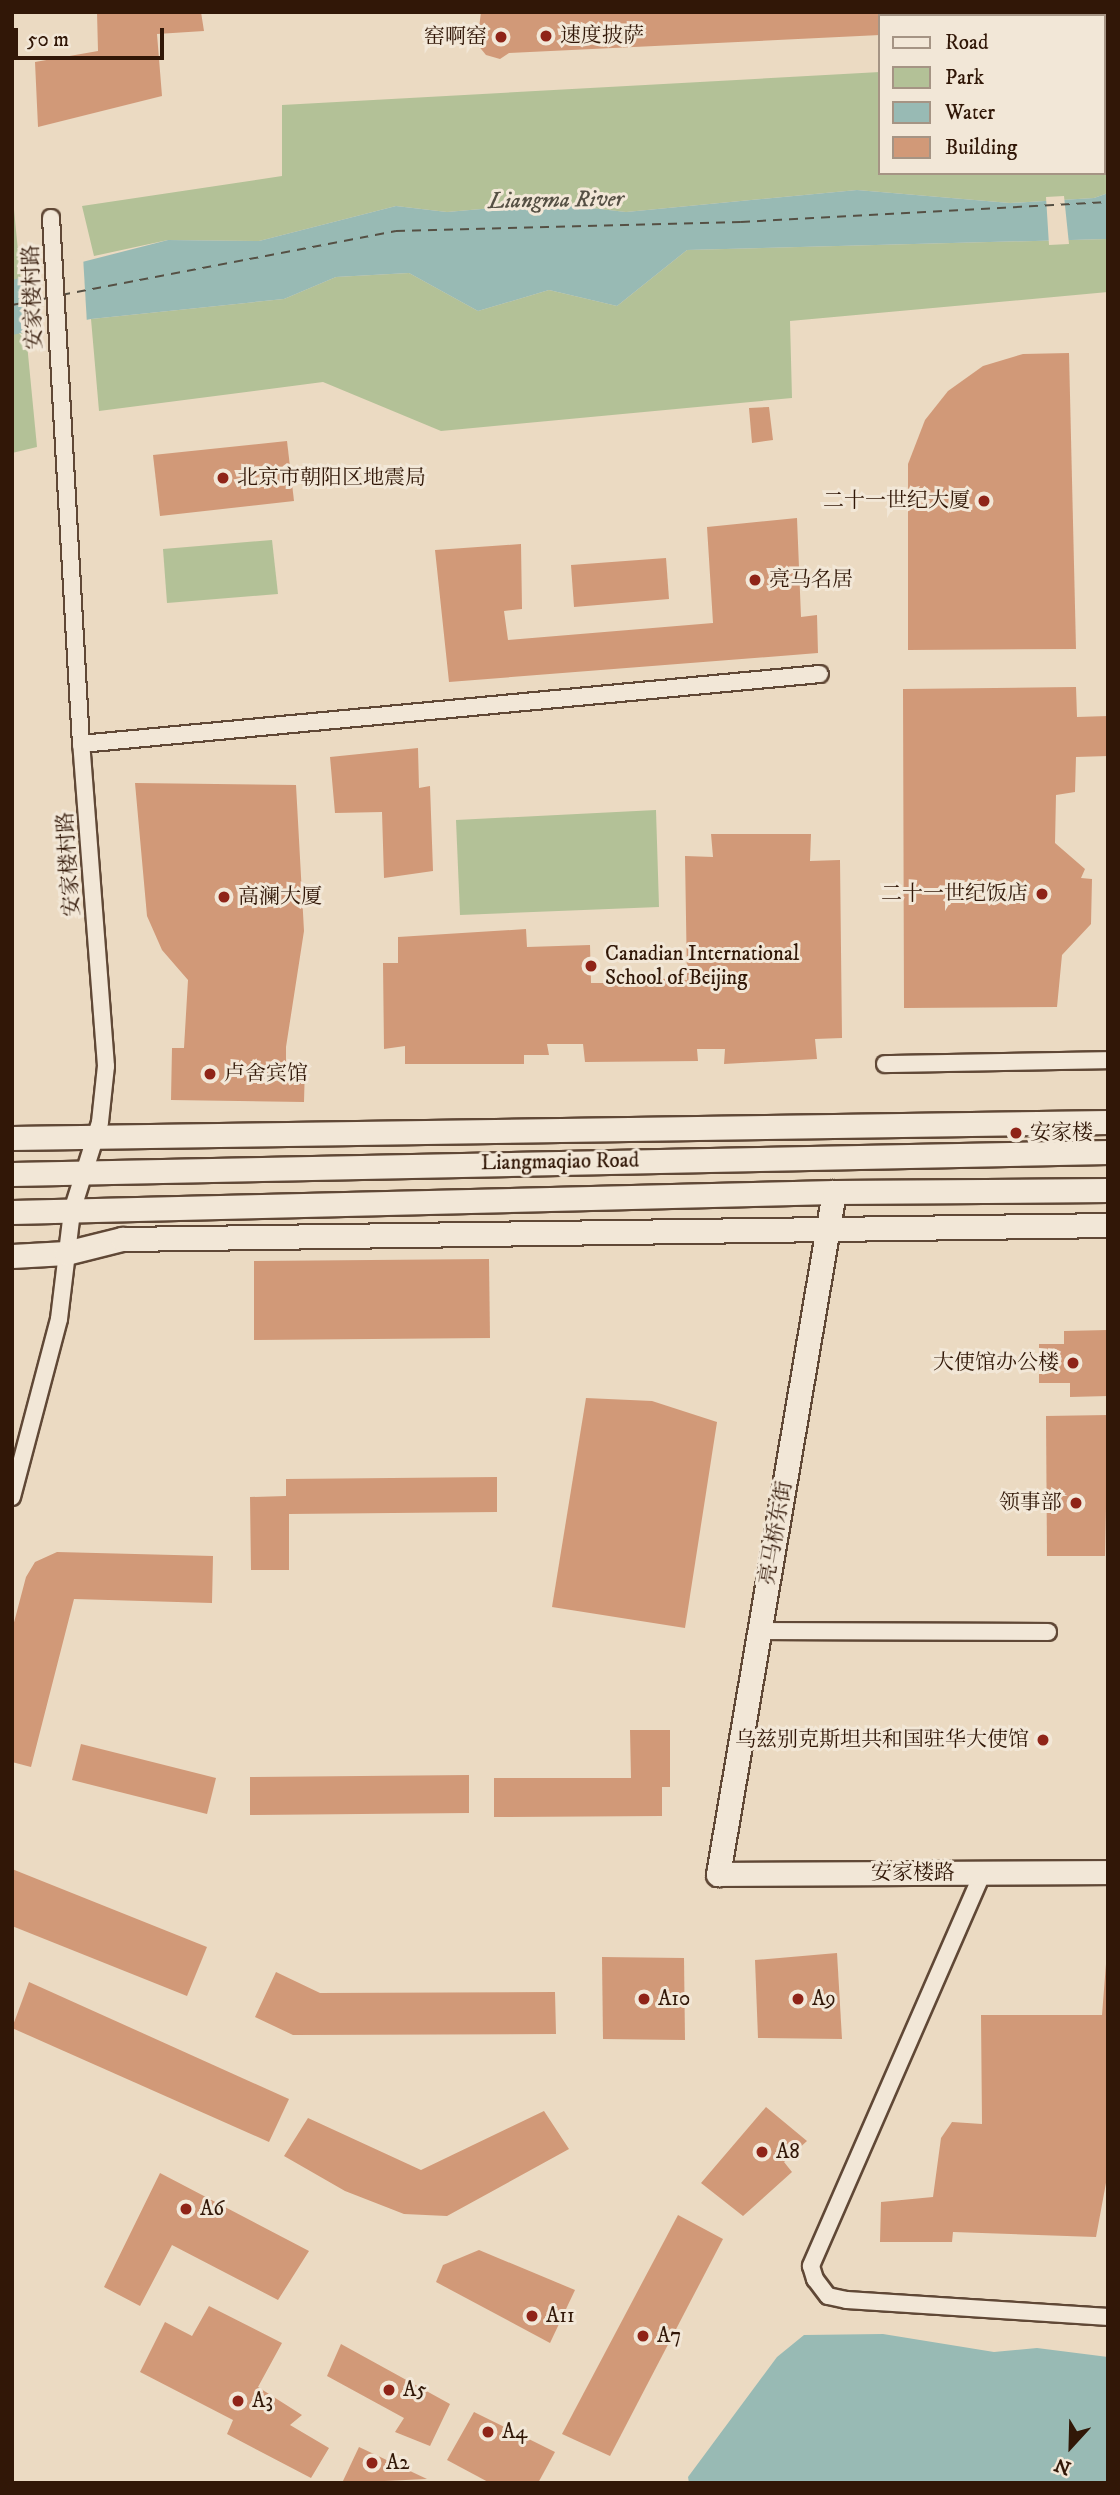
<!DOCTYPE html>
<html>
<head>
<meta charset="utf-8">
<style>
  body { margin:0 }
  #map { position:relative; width:1120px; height:2495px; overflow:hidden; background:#ebdac2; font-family:"IM FELL DW Pica","Noto Serif SC",serif }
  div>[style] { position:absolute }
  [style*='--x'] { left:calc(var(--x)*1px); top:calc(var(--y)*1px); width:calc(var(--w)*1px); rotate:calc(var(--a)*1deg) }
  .green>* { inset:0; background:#b3c197 }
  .water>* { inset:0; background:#98bab4 }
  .pier>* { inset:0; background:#ebdac2 }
  .ferry>* { height:2px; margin-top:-1px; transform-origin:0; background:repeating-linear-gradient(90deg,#555044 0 9px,transparent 0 16px) }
  .building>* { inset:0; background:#d19978 }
  .roads { filter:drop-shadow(2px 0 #604836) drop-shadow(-2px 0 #604836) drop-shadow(0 2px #604836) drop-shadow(0 -2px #604836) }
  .street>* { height:16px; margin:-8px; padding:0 8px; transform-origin:8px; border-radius:8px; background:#f2e7d7 }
  .secondary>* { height:23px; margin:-11.5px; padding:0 11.5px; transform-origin:11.5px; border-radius:11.5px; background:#f2e7d7 }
  .dots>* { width:19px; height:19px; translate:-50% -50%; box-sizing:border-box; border:4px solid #f2e7d7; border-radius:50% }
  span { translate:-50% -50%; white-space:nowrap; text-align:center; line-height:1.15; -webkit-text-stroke:6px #f2e7d7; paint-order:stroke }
  .poi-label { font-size:21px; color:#311707 }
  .left { translate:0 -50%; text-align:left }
  .right { translate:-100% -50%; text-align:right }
  .street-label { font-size:21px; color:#311707 }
  .water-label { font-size:23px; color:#555044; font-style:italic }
  .frame { position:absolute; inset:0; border:14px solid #311707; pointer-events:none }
  .legend { position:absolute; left:878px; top:14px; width:228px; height:161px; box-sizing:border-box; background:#f2e7d7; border:2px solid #a59484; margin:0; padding:9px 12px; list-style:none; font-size:21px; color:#311707 }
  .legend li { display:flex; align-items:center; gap:14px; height:35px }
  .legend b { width:35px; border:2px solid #a59484 }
  .north { position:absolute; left:1036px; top:2411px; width:70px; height:70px; -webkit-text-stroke:5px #f2e7d7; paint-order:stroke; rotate:202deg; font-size:19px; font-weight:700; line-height:28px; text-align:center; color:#311707 }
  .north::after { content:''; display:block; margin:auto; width:24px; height:32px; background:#311707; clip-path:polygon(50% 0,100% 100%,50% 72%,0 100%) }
  .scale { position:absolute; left:14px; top:28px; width:150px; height:32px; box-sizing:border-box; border:4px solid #311707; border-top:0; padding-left:9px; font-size:21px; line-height:24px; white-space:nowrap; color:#311707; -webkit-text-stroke:5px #f2e7d7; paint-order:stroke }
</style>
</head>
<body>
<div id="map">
  <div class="green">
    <i style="clip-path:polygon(1104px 66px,1108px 193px,1094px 198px,1010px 203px,857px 190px,626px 212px,548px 203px,447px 212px,396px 206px,259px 241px,168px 240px,94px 256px,82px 206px,282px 176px,282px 105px,880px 72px,880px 173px,1104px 173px)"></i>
    <i style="clip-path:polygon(12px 189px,37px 447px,12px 453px)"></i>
    <i style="clip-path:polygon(1108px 239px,1108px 292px,790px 321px,792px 398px,441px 431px,323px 382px,99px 411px,91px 319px,284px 299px,336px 277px,409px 273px,478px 311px,549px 290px,617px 306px,687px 250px)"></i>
    <i style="clip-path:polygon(272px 540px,278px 594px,167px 603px,163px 549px)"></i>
    <i style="clip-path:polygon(656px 810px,659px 907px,460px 915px,456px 820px)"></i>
  </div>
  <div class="water">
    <i style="clip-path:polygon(857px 190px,1010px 203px,1094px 198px,1108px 193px,1108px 239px,687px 250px,617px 306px,549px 290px,478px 311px,409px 273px,336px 277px,284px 299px,91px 319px,12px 335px,12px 280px,168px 240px,259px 241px,396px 206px,447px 212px,548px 203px,626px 212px)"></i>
    <i style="clip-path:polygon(883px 2334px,994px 2352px,1037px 2348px,1108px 2357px,1108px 2483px,689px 2483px,688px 2477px,777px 2357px,804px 2335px)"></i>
  </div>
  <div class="pier">
    <i style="clip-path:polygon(1064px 196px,1069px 244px,1049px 245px,1046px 197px)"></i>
    <i style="clip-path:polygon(83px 256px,87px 324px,29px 335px,23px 273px)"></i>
  </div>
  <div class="ferry">
    <i style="--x:61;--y:295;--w:341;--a:-10.8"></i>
    <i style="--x:396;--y:231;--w:345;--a:-1.5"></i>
    <i style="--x:741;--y:222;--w:368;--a:-3.1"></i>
    <i style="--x:12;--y:305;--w:38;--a:-11"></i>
  </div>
  <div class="building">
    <i style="clip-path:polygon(97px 12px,201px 12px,204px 31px,157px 34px,162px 96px,38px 127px,35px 62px,98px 51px)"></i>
    <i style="clip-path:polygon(481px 12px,1108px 12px,1108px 23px,1104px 16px,880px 16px,880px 35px,509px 53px,500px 59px,486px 55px,477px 44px)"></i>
    <i style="clip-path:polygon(1069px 353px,1076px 649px,908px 650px,908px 464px,925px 420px,948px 391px,983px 366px,1023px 354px)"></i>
    <i style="clip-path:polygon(769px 407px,773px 440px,752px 443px,749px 408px)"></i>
    <i style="clip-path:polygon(287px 441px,294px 501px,160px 516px,153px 455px)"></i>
    <i style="clip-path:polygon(797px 518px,801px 617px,817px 615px,818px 653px,449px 682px,435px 550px,521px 544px,522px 609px,504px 611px,508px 640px,713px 623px,707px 527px)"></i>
    <i style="clip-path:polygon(666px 558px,669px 599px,574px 607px,571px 565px)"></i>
    <i style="clip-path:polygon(1076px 687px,1077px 717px,1108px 716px,1108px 756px,1076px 757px,1075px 792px,1056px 795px,1055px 843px,1085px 869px,1081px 878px,1092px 879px,1091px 924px,1062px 955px,1057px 1007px,904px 1008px,903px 689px)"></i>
    <i style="clip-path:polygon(418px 748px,419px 788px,430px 786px,433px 871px,384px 878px,382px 812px,335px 813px,330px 757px)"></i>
    <i style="clip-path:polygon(135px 783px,296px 785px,304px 931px,286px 1047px,286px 1066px,305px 1065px,304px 1102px,171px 1100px,172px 1048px,184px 1048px,188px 980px,162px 950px,147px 916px)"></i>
    <i style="clip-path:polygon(711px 834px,811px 834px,810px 861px,840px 860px,842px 1038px,815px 1039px,817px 1059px,724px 1064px,725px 1049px,697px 1049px,698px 1061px,585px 1062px,583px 1044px,547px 1044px,549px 1055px,524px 1055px,524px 1064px,405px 1064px,405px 1046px,384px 1049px,383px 963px,398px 963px,398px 937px,526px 929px,527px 947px,590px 945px,591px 983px,610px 983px,610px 976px,687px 980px,685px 856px,713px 857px)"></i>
    <i style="clip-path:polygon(489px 1259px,490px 1338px,254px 1340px,254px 1261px)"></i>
    <i style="clip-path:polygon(1108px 1330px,1108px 1396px,1070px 1397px,1070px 1383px,1039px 1383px,1039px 1344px,1064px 1344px,1064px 1331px)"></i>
    <i style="clip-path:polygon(586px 1398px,652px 1401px,717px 1422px,685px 1628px,552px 1607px)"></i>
    <i style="clip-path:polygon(1108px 1415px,1105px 1556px,1047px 1556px,1046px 1416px)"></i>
    <i style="clip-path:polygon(497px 1477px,497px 1512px,289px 1514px,289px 1570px,251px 1570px,250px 1497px,286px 1496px,286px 1479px)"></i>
    <i style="clip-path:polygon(57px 1552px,213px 1556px,212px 1603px,74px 1599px,31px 1767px,12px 1762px,12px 1630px,26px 1577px,35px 1562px)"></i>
    <i style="clip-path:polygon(630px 1730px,670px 1730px,670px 1787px,662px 1787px,662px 1816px,494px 1817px,494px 1778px,631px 1778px)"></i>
    <i style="clip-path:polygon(81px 1744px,216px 1778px,207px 1814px,72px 1780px)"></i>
    <i style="clip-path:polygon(469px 1775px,469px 1813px,250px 1815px,250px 1777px)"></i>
    <i style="clip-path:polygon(12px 1869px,207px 1947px,187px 1996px,12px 1926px)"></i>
    <i style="clip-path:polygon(837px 1953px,842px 2039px,758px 2038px,755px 1960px)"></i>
    <i style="clip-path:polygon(602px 1957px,684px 1958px,685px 2040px,603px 2039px)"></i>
    <i style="clip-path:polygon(1106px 1964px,1108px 2172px,1096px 2237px,953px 2232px,952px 2242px,880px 2242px,881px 2202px,933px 2197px,941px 2138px,952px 2122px,982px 2124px,981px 2015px,1102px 2015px)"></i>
    <i style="clip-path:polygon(276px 1972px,320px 1993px,555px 1992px,556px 2034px,293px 2035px,255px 2017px)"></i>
    <i style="clip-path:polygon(29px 1982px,289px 2099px,269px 2142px,12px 2028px)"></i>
    <i style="clip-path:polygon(766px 2107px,807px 2141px,784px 2162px,792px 2172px,743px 2216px,701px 2183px)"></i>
    <i style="clip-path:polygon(544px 2111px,569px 2149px,447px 2216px,404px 2214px,345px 2191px,284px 2156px,308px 2118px,421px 2170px)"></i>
    <i style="clip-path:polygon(160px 2173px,309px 2251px,278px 2300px,172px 2245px,140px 2306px,104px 2287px)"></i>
    <i style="clip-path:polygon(678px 2215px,723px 2239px,610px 2456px,562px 2434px)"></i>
    <i style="clip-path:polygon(479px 2250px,575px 2290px,550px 2343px,436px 2282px,443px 2265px)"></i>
    <i style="clip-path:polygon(209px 2306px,282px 2343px,258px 2387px,302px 2415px,290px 2425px,329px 2448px,311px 2478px,227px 2434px,233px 2420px,140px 2372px,165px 2322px,192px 2336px)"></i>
    <i style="clip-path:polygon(341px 2344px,450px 2404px,430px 2446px,395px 2432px,404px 2418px,327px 2376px)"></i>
    <i style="clip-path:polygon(474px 2412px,555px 2452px,538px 2483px,490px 2483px,447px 2460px)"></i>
    <i style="clip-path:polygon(359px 2447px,427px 2479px,342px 2483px)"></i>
  </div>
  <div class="roads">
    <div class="street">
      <i style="--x:81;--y:744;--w:742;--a:-5.41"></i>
      <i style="--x:885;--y:1064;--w:223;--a:-1"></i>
      <i style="--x:12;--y:1497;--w:184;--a:-75.2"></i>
      <i style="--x:59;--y:1319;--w:109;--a:-83.1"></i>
      <i style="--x:72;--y:1211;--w:93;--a:-72.5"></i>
      <i style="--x:100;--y:1122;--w:56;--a:-83.9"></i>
      <i style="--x:106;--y:1066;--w:323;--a:-94.4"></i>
      <i style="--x:81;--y:744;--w:527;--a:-93.26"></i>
      <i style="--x:760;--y:1631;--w:288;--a:0.2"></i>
      <i style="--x:983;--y:1872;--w:430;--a:113.6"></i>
      <i style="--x:811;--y:2266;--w:14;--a:73"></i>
      <i style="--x:815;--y:2279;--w:21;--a:53"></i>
      <i style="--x:828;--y:2296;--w:19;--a:12"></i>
      <i style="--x:847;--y:2300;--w:262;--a:3.7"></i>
    </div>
    <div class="secondary">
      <i style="--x:12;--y:1138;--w:1096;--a:-0.84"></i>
      <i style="--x:12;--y:1174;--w:1096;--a:-1.15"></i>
      <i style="--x:834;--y:1192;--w:692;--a:99.65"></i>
      <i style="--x:718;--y:1874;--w:390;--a:-0.3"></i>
      <i style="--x:12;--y:1212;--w:822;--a:-1.39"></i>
      <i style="--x:834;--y:1192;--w:274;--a:-0.4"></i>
      <i style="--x:12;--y:1256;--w:54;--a:-3.2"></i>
      <i style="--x:66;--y:1253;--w:58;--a:-14"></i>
      <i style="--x:122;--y:1239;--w:986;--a:-0.81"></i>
    </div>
  </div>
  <div class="dots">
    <i style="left:546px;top:36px;background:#8f2418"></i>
    <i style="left:501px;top:37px;background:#8f2418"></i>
    <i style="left:223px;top:478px;background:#8f2418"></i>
    <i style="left:984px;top:501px;background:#8f2418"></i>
    <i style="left:755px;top:580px;background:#8f2418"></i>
    <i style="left:1042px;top:894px;background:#8f2418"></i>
    <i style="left:224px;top:897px;background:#8f2418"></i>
    <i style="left:591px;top:966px;background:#8f2418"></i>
    <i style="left:210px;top:1074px;background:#8f2418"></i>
    <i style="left:1016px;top:1133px;background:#8f2418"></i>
    <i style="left:1073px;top:1363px;background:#8f2418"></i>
    <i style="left:1076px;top:1503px;background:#8f2418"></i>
    <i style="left:1043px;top:1740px;background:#8f2418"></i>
    <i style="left:644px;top:1999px;background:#8f2418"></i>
    <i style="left:798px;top:1999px;background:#8f2418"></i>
    <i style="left:762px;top:2152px;background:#8f2418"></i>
    <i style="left:186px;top:2209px;background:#8f2418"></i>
    <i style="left:532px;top:2316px;background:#8f2418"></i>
    <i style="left:643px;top:2336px;background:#8f2418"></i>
    <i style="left:389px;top:2390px;background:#8f2418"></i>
    <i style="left:238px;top:2401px;background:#8f2418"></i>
    <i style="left:488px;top:2432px;background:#8f2418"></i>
    <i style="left:372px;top:2463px;background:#8f2418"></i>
  </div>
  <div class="poi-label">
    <span class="left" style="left:560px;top:36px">速度披萨</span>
    <span class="right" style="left:487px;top:37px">窑啊窑</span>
    <span class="left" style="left:237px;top:478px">北京市朝阳区地震局</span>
    <span class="right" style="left:970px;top:501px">二十一世纪大厦</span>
    <span class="left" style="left:769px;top:580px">亮马名居</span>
    <span class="right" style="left:1028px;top:894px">二十一世纪饭店</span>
    <span class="left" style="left:238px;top:897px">高澜大厦</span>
    <span class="left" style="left:605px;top:966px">Canadian International<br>School of Beijing</span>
    <span class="left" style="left:224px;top:1074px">卢舍宾馆</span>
    <span class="left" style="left:1030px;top:1133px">安家楼</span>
    <span class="right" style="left:1059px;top:1363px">大使馆办公楼</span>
    <span class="right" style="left:1062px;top:1503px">领事部</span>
    <span class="right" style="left:1029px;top:1740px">乌兹别克斯坦共和国驻华大使馆</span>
    <span class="left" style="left:658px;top:1999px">A10</span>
    <span class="left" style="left:812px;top:1999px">A9</span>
    <span class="left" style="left:776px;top:2152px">A8</span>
    <span class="left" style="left:200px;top:2209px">A6</span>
    <span class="left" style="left:546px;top:2316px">A11</span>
    <span class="left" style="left:657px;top:2336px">A7</span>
    <span class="left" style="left:403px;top:2390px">A5</span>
    <span class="left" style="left:252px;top:2401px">A3</span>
    <span class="left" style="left:502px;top:2432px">A4</span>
    <span class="left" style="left:386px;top:2463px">A2</span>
  </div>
  <div class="street-label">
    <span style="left:33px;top:297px;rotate:-92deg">安家楼村路</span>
    <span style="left:69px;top:864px;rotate:-94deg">安家楼村路</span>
    <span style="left:560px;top:1162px;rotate:-1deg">Liangmaqiao Road</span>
    <span style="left:776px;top:1533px;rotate:-80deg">亮马桥东街</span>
    <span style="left:913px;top:1873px">安家楼路</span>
  </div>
  <div class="water-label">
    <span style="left:556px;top:201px;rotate:-1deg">Liangma River</span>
  </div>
  <div class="frame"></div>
  <ul class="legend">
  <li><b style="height:9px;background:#f2e7d7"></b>Road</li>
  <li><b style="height:19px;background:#b3c197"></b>Park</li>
  <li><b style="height:19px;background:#98bab4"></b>Water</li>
  <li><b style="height:19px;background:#d19978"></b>Building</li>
  </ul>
  <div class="north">N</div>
  <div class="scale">50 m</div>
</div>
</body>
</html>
